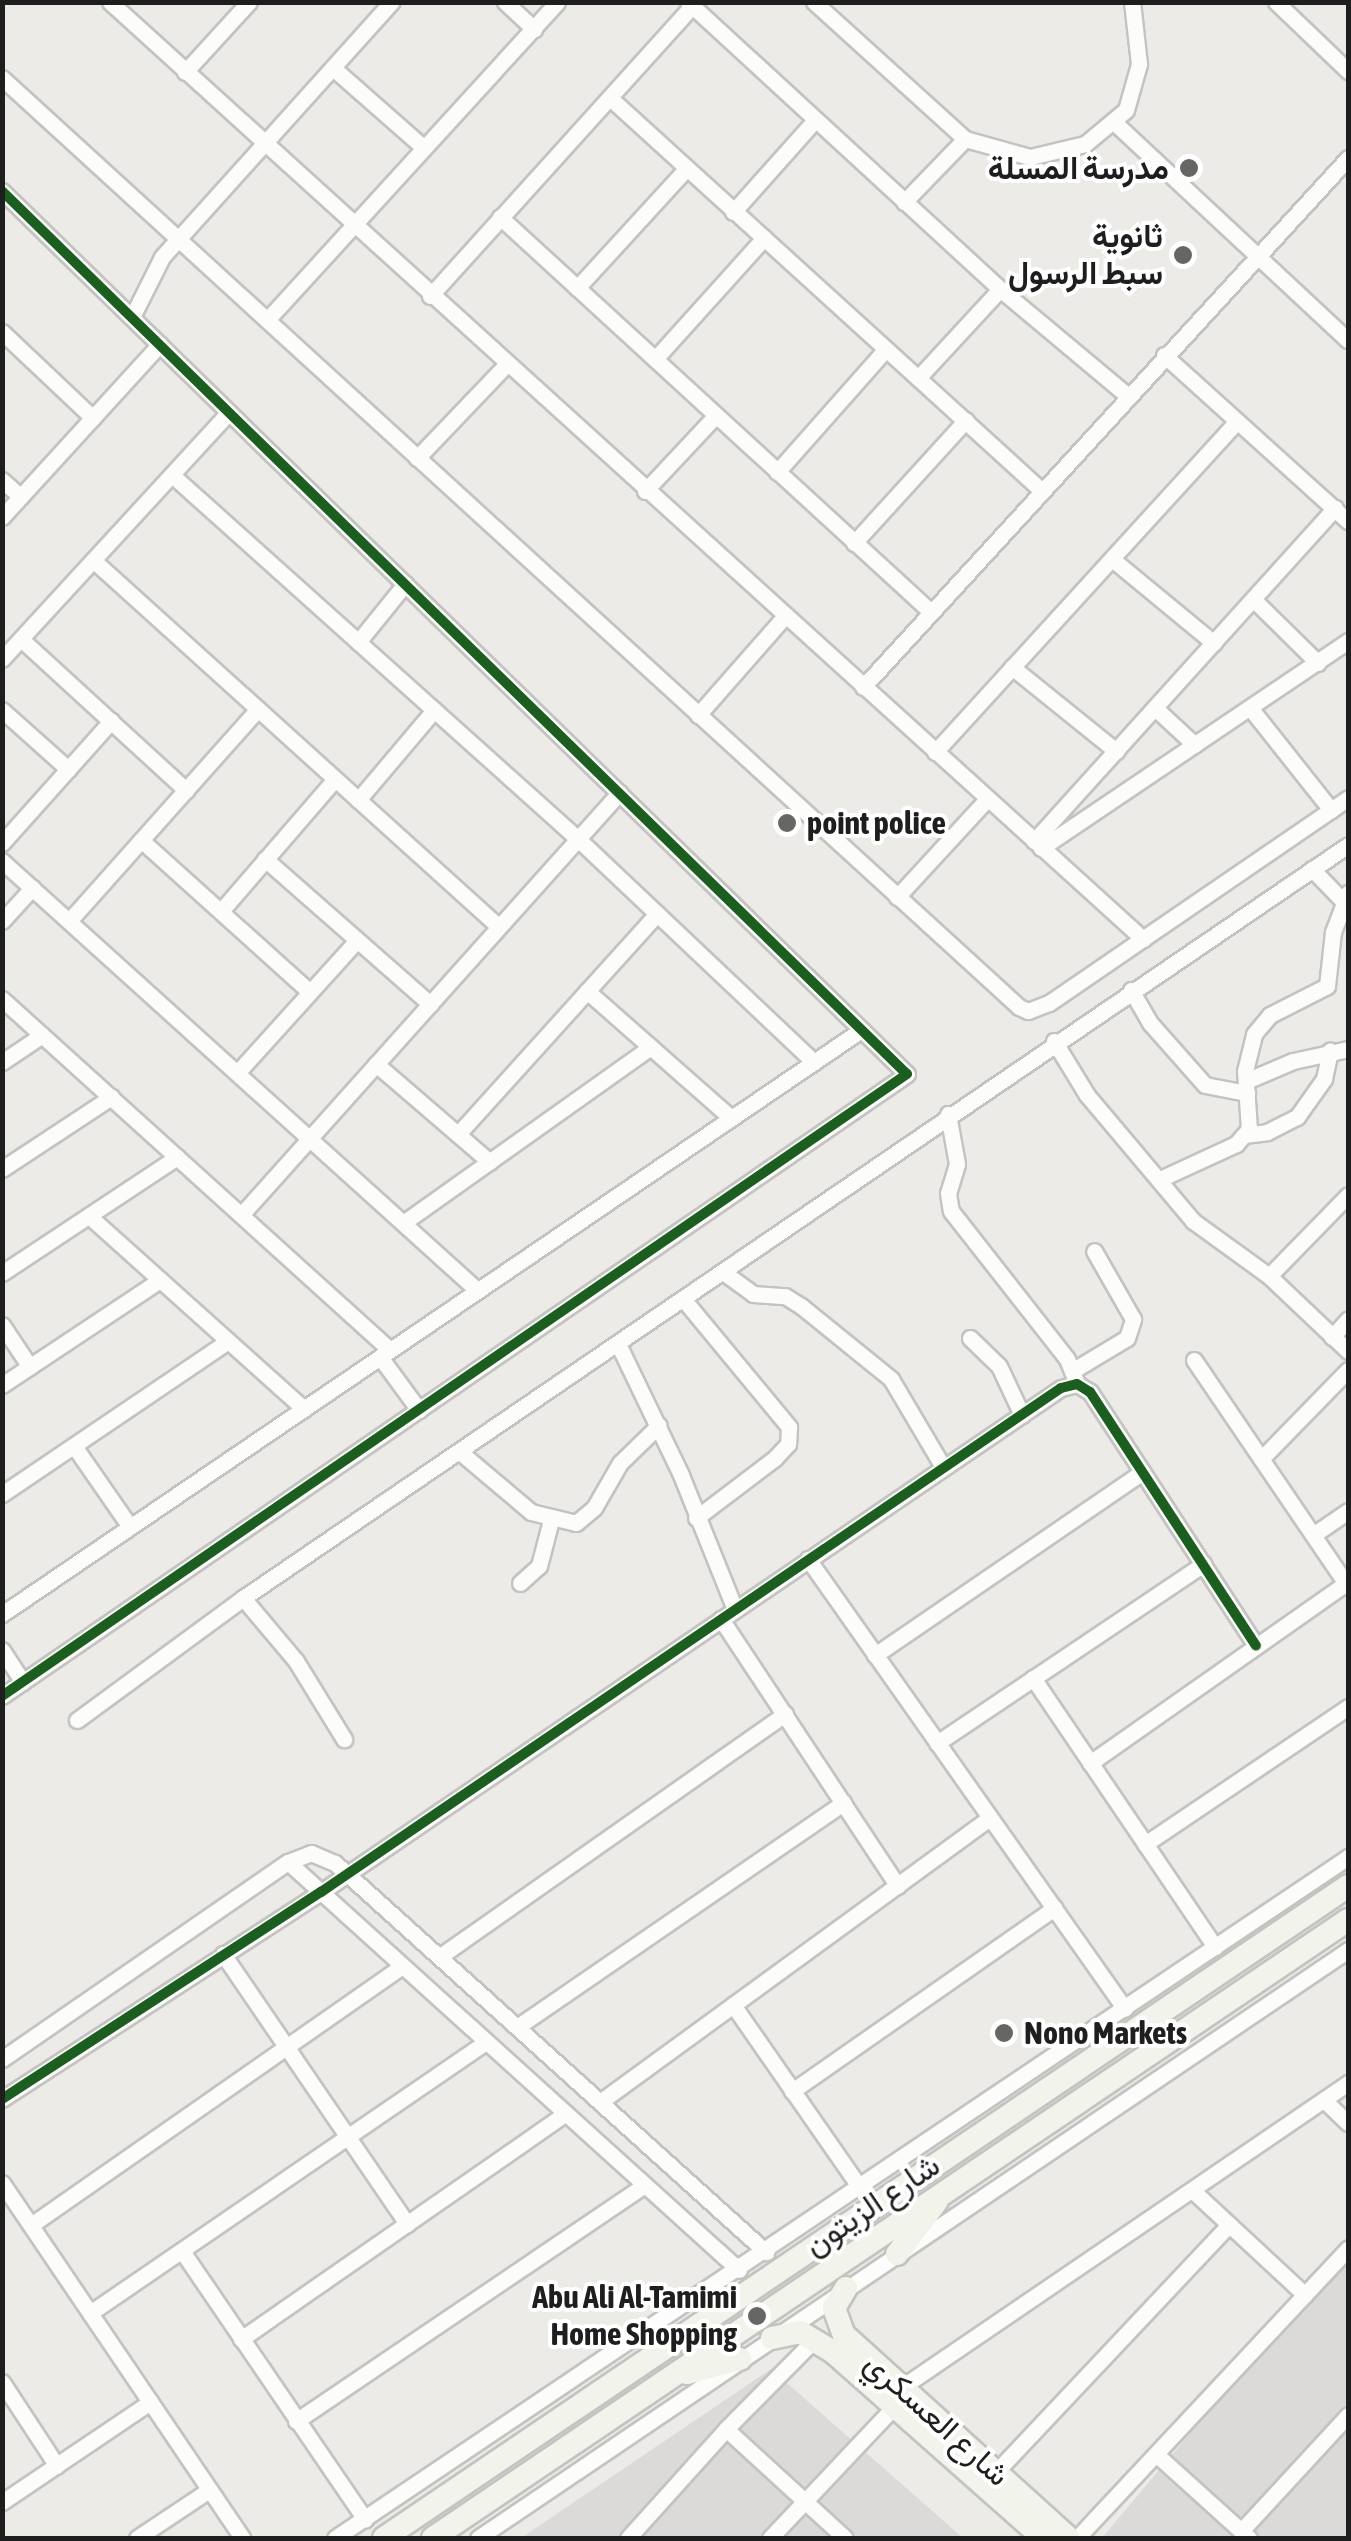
<!DOCTYPE html>
<html>
<head>
<meta charset="utf-8">
<style>
  body { margin:0 }
  #map { position:relative; width:1351px; height:2541px; overflow:hidden; background:#ecebe7; font-family:"Asap Condensed",Vazirmatn,sans-serif }
  div>[style] { position:absolute }
  [style*='--x'] { left:calc(var(--x)*1px); top:calc(var(--y)*1px); width:calc(var(--w)*1px); rotate:calc(var(--a)*1deg) }
  .residential>* { inset:0; background:#dbdad8 }
  .roads { filter:drop-shadow(2px 0 #c3c3c1) drop-shadow(-2px 0 #c3c3c1) drop-shadow(0 2px #c3c3c1) drop-shadow(0 -2px #c3c3c1) }
  .street>* { height:15px; margin:-7.5px; padding:0 7.5px; transform-origin:7.5px; border-radius:7.5px; background:#fcfcfb }
  .secondary>* { height:22px; margin:-11px; padding:0 11px; transform-origin:11px; border-radius:11px; background:#f2f3ea }
  .cycleway>* { height:10px; margin:-5px; padding:0 5px; transform-origin:5px; border-radius:5px; background:#1b5e20 }
  .dots>* { width:28px; height:28px; translate:-50% -50%; box-sizing:border-box; border:5px solid #fff; border-radius:50% }
  span { translate:-50% -50%; white-space:nowrap; text-align:center; line-height:1.15; -webkit-text-stroke:8px #fff; paint-order:stroke }
  .poi-label { font-size:32px; color:#1e1e1e; font-weight:700 }
  .right { translate:-100% -50%; text-align:right }
  .left { translate:0 -50%; text-align:left }
  .street-label { font-size:32px; color:#1e1e1e }
  .frame { position:absolute; inset:0; border:5px solid #1e1e1e; pointer-events:none }
</style>
</head>
<body>
<div id="map">
  <div class="residential">
    <i style="clip-path:polygon(1348px 2245px,1348px 2538px,1102px 2538px)"></i>
    <i style="clip-path:polygon(771px 2369px,963px 2538px,521px 2538px)"></i>
  </div>
  <div class="roads">
    <div class="street">
      <i style="--x:110;--y:2;--w:1395;--a:42.21"></i>
      <i style="--x:505;--y:2;--w:40;--a:43"></i>
      <i style="--x:688;--y:2;--w:424;--a:42.6"></i>
      <i style="--x:1000;--y:289;--w:167;--a:39.9"></i>
      <i style="--x:814;--y:2;--w:204;--a:42.2"></i>
      <i style="--x:965;--y:139;--w:67;--a:15.5"></i>
      <i style="--x:1030;--y:157;--w:57;--a:-13.3"></i>
      <i style="--x:1085;--y:144;--w:53;--a:-39.7"></i>
      <i style="--x:1126;--y:110;--w:48;--a:-74.2"></i>
      <i style="--x:1139;--y:64;--w:62;--a:-96.4"></i>
      <i style="--x:1276;--y:2;--w:100;--a:43.8"></i>
      <i style="--x:333;--y:68;--w:121;--a:41.3"></i>
      <i style="--x:185;--y:72;--w:95;--a:-47.6"></i>
      <i style="--x:2;--y:78;--w:1377;--a:42.41"></i>
      <i style="--x:1019;--y:1007;--w:10;--a:24"></i>
      <i style="--x:1028;--y:1011;--w:22;--a:-21"></i>
      <i style="--x:1049;--y:1003;--w:363;--a:-34.4"></i>
      <i style="--x:610;--y:98;--w:584;--a:42.29"></i>
      <i style="--x:1116;--y:124;--w:317;--a:43"></i>
      <i style="--x:2;--y:191;--w:1264;--a:44.3"></i>
      <i style="--x:907;--y:1074;--w:1098;--a:145.5"></i>
      <i style="--x:904;--y:202;--w:88;--a:-45.9"></i>
      <i style="--x:733;--y:212;--w:123;--a:-48.3"></i>
      <i style="--x:500;--y:217;--w:585;--a:42.5"></i>
      <i style="--x:577;--y:288;--w:161;--a:-47.5"></i>
      <i style="--x:430;--y:296;--w:391;--a:-47.9"></i>
      <i style="--x:132;--y:317;--w:67;--a:-63.4"></i>
      <i style="--x:162;--y:257;--w:343;--a:-48"></i>
      <i style="--x:267;--y:320;--w:430;--a:-47.6"></i>
      <i style="--x:2;--y:332;--w:125;--a:43.4"></i>
      <i style="--x:1164;--y:355;--w:248;--a:42.1"></i>
      <i style="--x:655;--y:359;--w:163;--a:-48"></i>
      <i style="--x:918;--y:378;--w:121;--a:-47.3"></i>
      <i style="--x:417;--y:458;--w:129;--a:-46.3"></i>
      <i style="--x:777;--y:472;--w:164;--a:-48.5"></i>
      <i style="--x:172;--y:475;--w:545;--a:41.88"></i>
      <i style="--x:578;--y:839;--w:325;--a:43.4"></i>
      <i style="--x:2;--y:480;--w:25;--a:42"></i>
      <i style="--x:645;--y:491;--w:104;--a:-46.9"></i>
      <i style="--x:2;--y:517;--w:234;--a:-47.6"></i>
      <i style="--x:854;--y:543;--w:166;--a:-47.7"></i>
      <i style="--x:1112;--y:559;--w:132;--a:39.5"></i>
      <i style="--x:93;--y:560;--w:547;--a:42.11"></i>
      <i style="--x:1253;--y:599;--w:91;--a:44.6"></i>
      <i style="--x:21;--y:639;--w:224;--a:42.5"></i>
      <i style="--x:358;--y:642;--w:75;--a:-51"></i>
      <i style="--x:2;--y:659;--w:335;--a:-47.4"></i>
      <i style="--x:1012;--y:667;--w:134;--a:38.9"></i>
      <i style="--x:863;--y:687;--w:718;--a:-47.48"></i>
      <i style="--x:1155;--y:708;--w:54;--a:42.8"></i>
      <i style="--x:1251;--y:709;--w:129;--a:51.6"></i>
      <i style="--x:2;--y:710;--w:89;--a:41.8"></i>
      <i style="--x:698;--y:715;--w:132;--a:-48.7"></i>
      <i style="--x:935;--y:752;--w:448;--a:-47.6"></i>
      <i style="--x:358;--y:800;--w:118;--a:-49.8"></i>
      <i style="--x:141;--y:840;--w:227;--a:42"></i>
      <i style="--x:1034;--y:841;--w:449;--a:-47.9"></i>
      <i style="--x:2;--y:843;--w:164;--a:-48.2"></i>
      <i style="--x:1041;--y:848;--w:370;--a:-34"></i>
      <i style="--x:265;--y:859;--w:220;--a:41.3"></i>
      <i style="--x:2;--y:861;--w:641;--a:42.09"></i>
      <i style="--x:1312;--y:869;--w:46;--a:45.9"></i>
      <i style="--x:897;--y:897;--w:133;--a:-47.4"></i>
      <i style="--x:221;--y:911;--w:174;--a:-49.2"></i>
      <i style="--x:2;--y:921;--w:45;--a:-47.7"></i>
      <i style="--x:69;--y:921;--w:284;--a:-48.3"></i>
      <i style="--x:1131;--y:990;--w:39;--a:60"></i>
      <i style="--x:1151;--y:1024;--w:81;--a:48.5"></i>
      <i style="--x:1205;--y:1085;--w:43;--a:10.8"></i>
      <i style="--x:587;--y:991;--w:192;--a:41.4"></i>
      <i style="--x:2;--y:999;--w:523;--a:42.13"></i>
      <i style="--x:1054;--y:1041;--w:63;--a:58.6"></i>
      <i style="--x:1087;--y:1095;--w:165;--a:49.9"></i>
      <i style="--x:1193;--y:1221;--w:94;--a:35.9"></i>
      <i style="--x:1269;--y:1276;--w:109;--a:43.5"></i>
      <i style="--x:2;--y:1062;--w:48;--a:-34"></i>
      <i style="--x:376;--y:1064;--w:150;--a:40.7"></i>
      <i style="--x:237;--y:1073;--w:179;--a:-47.9"></i>
      <i style="--x:1246;--y:1081;--w:51;--a:-23.1"></i>
      <i style="--x:1293;--y:1061;--w:56;--a:-12.3"></i>
      <i style="--x:948;--y:1114;--w:51;--a:79.8"></i>
      <i style="--x:957;--y:1164;--w:30;--a:107"></i>
      <i style="--x:948;--y:1193;--w:18;--a:81"></i>
      <i style="--x:951;--y:1211;--w:188;--a:51.9"></i>
      <i style="--x:1067;--y:1359;--w:27;--a:68"></i>
      <i style="--x:458;--y:1134;--w:297;--a:-47.9"></i>
      <i style="--x:1244;--y:1135;--w:23;--a:-7"></i>
      <i style="--x:1267;--y:1132;--w:34;--a:-27"></i>
      <i style="--x:1297;--y:1117;--w:47;--a:-54.6"></i>
      <i style="--x:1324;--y:1079;--w:29;--a:-78"></i>
      <i style="--x:2;--y:1169;--w:131;--a:-33.4"></i>
      <i style="--x:1160;--y:1179;--w:84;--a:-24.7"></i>
      <i style="--x:1236;--y:1144;--w:20;--a:-49"></i>
      <i style="--x:1249;--y:1129;--w:58;--a:-93.9"></i>
      <i style="--x:1245;--y:1071;--w:38;--a:-76"></i>
      <i style="--x:1254;--y:1034;--w:25;--a:-50"></i>
      <i style="--x:1270;--y:1015;--w:64;--a:-27"></i>
      <i style="--x:1327;--y:986;--w:54;--a:-83.7"></i>
      <i style="--x:1333;--y:932;--w:42;--a:-69"></i>
      <i style="--x:241;--y:1215;--w:567;--a:-48.15"></i>
      <i style="--x:89;--y:1216;--w:289;--a:41.9"></i>
      <i style="--x:403;--y:1223;--w:304;--a:-35.4"></i>
      <i style="--x:723;--y:1272;--w:37;--a:36"></i>
      <i style="--x:753;--y:1294;--w:32;--a:4"></i>
      <i style="--x:785;--y:1296;--w:19;--a:32"></i>
      <i style="--x:801;--y:1306;--w:116;--a:39"></i>
      <i style="--x:891;--y:1379;--w:102;--a:59.4"></i>
      <i style="--x:2;--y:1273;--w:210;--a:-33.5"></i>
      <i style="--x:1269;--y:1276;--w:113;--a:-45.7"></i>
      <i style="--x:684;--y:1300;--w:165;--a:50.4"></i>
      <i style="--x:789;--y:1427;--w:17;--a:93"></i>
      <i style="--x:788;--y:1444;--w:19;--a:133"></i>
      <i style="--x:775;--y:1458;--w:99;--a:142.8"></i>
      <i style="--x:2;--y:1325;--w:50;--a:56.3"></i>
      <i style="--x:1332;--y:1337;--w:24;--a:-48"></i>
      <i style="--x:970;--y:1338;--w:40;--a:44"></i>
      <i style="--x:999;--y:1366;--w:54;--a:64.9"></i>
      <i style="--x:619;--y:1346;--w:143;--a:64.3"></i>
      <i style="--x:681;--y:1475;--w:144;--a:68.1"></i>
      <i style="--x:380;--y:1357;--w:66;--a:53.7"></i>
      <i style="--x:1194;--y:1360;--w:274;--a:55.8"></i>
      <i style="--x:1072;--y:1371;--w:64;--a:-31"></i>
      <i style="--x:1127;--y:1338;--w:20;--a:-72"></i>
      <i style="--x:1133;--y:1319;--w:78;--a:-119.8"></i>
      <i style="--x:2;--y:1385;--w:190;--a:-33.6"></i>
      <i style="--x:74;--y:1446;--w:98;--a:55.3"></i>
      <i style="--x:460;--y:1452;--w:93;--a:40.2"></i>
      <i style="--x:531;--y:1512;--w:46;--a:13.7"></i>
      <i style="--x:576;--y:1523;--w:23;--a:-40"></i>
      <i style="--x:594;--y:1508;--w:52;--a:-60"></i>
      <i style="--x:620;--y:1463;--w:54;--a:-44.3"></i>
      <i style="--x:1261;--y:1459;--w:124;--a:-45.7"></i>
      <i style="--x:2;--y:1494;--w:273;--a:-34.1"></i>
      <i style="--x:1313;--y:1535;--w:42;--a:-34.4"></i>
      <i style="--x:808;--y:1559;--w:550;--a:54.84"></i>
      <i style="--x:520;--y:1583;--w:25;--a:-42"></i>
      <i style="--x:539;--y:1566;--w:48;--a:-75.4"></i>
      <i style="--x:243;--y:1598;--w:82;--a:49.9"></i>
      <i style="--x:296;--y:1661;--w:92;--a:58.4"></i>
      <i style="--x:2;--y:1614;--w:1039;--a:-34.21"></i>
      <i style="--x:721;--y:1619;--w:320;--a:56.5"></i>
      <i style="--x:2;--y:1650;--w:38;--a:57"></i>
      <i style="--x:875;--y:1655;--w:324;--a:-34.4"></i>
      <i style="--x:1033;--y:1678;--w:325;--a:55.9"></i>
      <i style="--x:77;--y:1720;--w:206;--a:-36.3"></i>
      <i style="--x:243;--y:1598;--w:1337;--a:-34.27"></i>
      <i style="--x:937;--y:1743;--w:321;--a:-33.9"></i>
      <i style="--x:1090;--y:1763;--w:313;--a:-35.1"></i>
      <i style="--x:1145;--y:1844;--w:245;--a:-34"></i>
      <i style="--x:288;--y:1862;--w:608;--a:42.13"></i>
      <i style="--x:223;--y:1954;--w:327;--a:55.7"></i>
      <i style="--x:439;--y:1957;--w:423;--a:-35.1"></i>
      <i style="--x:733;--y:2005;--w:223;--a:55.2"></i>
      <i style="--x:517;--y:2027;--w:396;--a:-34.5"></i>
      <i style="--x:2;--y:2059;--w:347;--a:-34.6"></i>
      <i style="--x:288;--y:1862;--w:25;--a:-21"></i>
      <i style="--x:311;--y:1853;--w:26;--a:23"></i>
      <i style="--x:335;--y:1863;--w:581;--a:42.07"></i>
      <i style="--x:792;--y:2091;--w:320;--a:-34.9"></i>
      <i style="--x:2;--y:2099;--w:380;--a:-33"></i>
      <i style="--x:321;--y:1892;--w:895;--a:-34.26"></i>
      <i style="--x:1061;--y:1388;--w:16;--a:-14"></i>
      <i style="--x:1077;--y:1384;--w:15;--a:32"></i>
      <i style="--x:1090;--y:1392;--w:303;--a:56.8"></i>
      <i style="--x:1324;--y:2100;--w:33;--a:44"></i>
      <i style="--x:600;--y:2102;--w:482;--a:-36.1"></i>
      <i style="--x:2;--y:2183;--w:429;--a:55.9"></i>
      <i style="--x:1192;--y:2190;--w:154;--a:42.9"></i>
      <i style="--x:31;--y:2225;--w:452;--a:-34.9"></i>
      <i style="--x:182;--y:2251;--w:325;--a:55.7"></i>
      <i style="--x:90;--y:2313;--w:480;--a:-34.4"></i>
      <i style="--x:241;--y:2339;--w:394;--a:-34.8"></i>
      <i style="--x:815;--y:2339;--w:127;--a:134.7"></i>
      <i style="--x:726;--y:2429;--w:161;--a:42.5"></i>
      <i style="--x:2;--y:2382;--w:100;--a:56.8"></i>
      <i style="--x:902;--y:2387;--w:540;--a:-34.28"></i>
      <i style="--x:296;--y:2421;--w:421;--a:-34.1"></i>
      <i style="--x:1157;--y:2455;--w:124;--a:42.1"></i>
      <i style="--x:995;--y:2473;--w:341;--a:-46.7"></i>
      <i style="--x:2;--y:2502;--w:179;--a:-34"></i>
      <i style="--x:1241;--y:2531;--w:158;--a:-47.3"></i>
      <i style="--x:137;--y:2538;--w:87;--a:-33.7"></i>
      <i style="--x:335;--y:2538;--w:1221;--a:-33.91"></i>
      <i style="--x:478;--y:2538;--w:1050;--a:-34.05"></i>
      <i style="--x:628;--y:2538;--w:147;--a:-48"></i>
      <i style="--x:770;--y:2538;--w:180;--a:-46.6"></i>
      <i style="--x:1077;--y:2538;--w:397;--a:-46.9"></i>
    </div>
    <div class="secondary">
      <i style="--x:897;--y:2254;--w:66;--a:-53"></i>
      <i style="--x:846;--y:2288;--w:23;--a:121"></i>
      <i style="--x:834;--y:2308;--w:29;--a:70"></i>
      <i style="--x:844;--y:2335;--w:303;--a:42.1"></i>
      <i style="--x:772;--y:2338;--w:29;--a:-12"></i>
      <i style="--x:800;--y:2332;--w:37;--a:31"></i>
      <i style="--x:832;--y:2351;--w:282;--a:41.5"></i>
      <i style="--x:687;--y:2373;--w:55;--a:-14.8"></i>
      <i style="--x:384;--y:2538;--w:1164;--a:-34.07"></i>
      <i style="--x:433;--y:2538;--w:1104;--a:-34.04"></i>
    </div>
  </div>
  <div class="cycleway">
    <i style="--x:2;--y:191;--w:1264;--a:44.3"></i>
    <i style="--x:907;--y:1074;--w:1098;--a:145.5"></i>
    <i style="--x:2;--y:2099;--w:380;--a:-33"></i>
    <i style="--x:321;--y:1892;--w:895;--a:-34.26"></i>
    <i style="--x:1061;--y:1388;--w:16;--a:-14"></i>
    <i style="--x:1077;--y:1384;--w:15;--a:32"></i>
    <i style="--x:1090;--y:1392;--w:303;--a:56.8"></i>
  </div>
  <div class="dots">
    <i style="left:1189px;top:168px;background:#666664"></i>
    <i style="left:1183px;top:255px;background:#666664"></i>
    <i style="left:787px;top:823px;background:#666664"></i>
    <i style="left:1004px;top:2033px;background:#666664"></i>
    <i style="left:757px;top:2316px;background:#666664"></i>
  </div>
  <div class="poi-label">
    <span class="right" style="left:1169px;top:168px">مدرسة المسلة</span>
    <span class="right" style="left:1163px;top:255px">ثانوية<br>سبط الرسول</span>
    <span class="left" style="left:807px;top:823px">point police</span>
    <span class="left" style="left:1024px;top:2033px">Nono Markets</span>
    <span class="right" style="left:737px;top:2316px">Abu Ali Al-Tamimi<br>Home Shopping</span>
  </div>
  <div class="street-label">
    <span style="left:872px;top:2205px;rotate:-34deg">شارع الزيتون</span>
    <span style="left:937px;top:2419px;rotate:42deg">شارع العسكري</span>
  </div>
  <div class="frame"></div>
</div>
</body>
</html>
